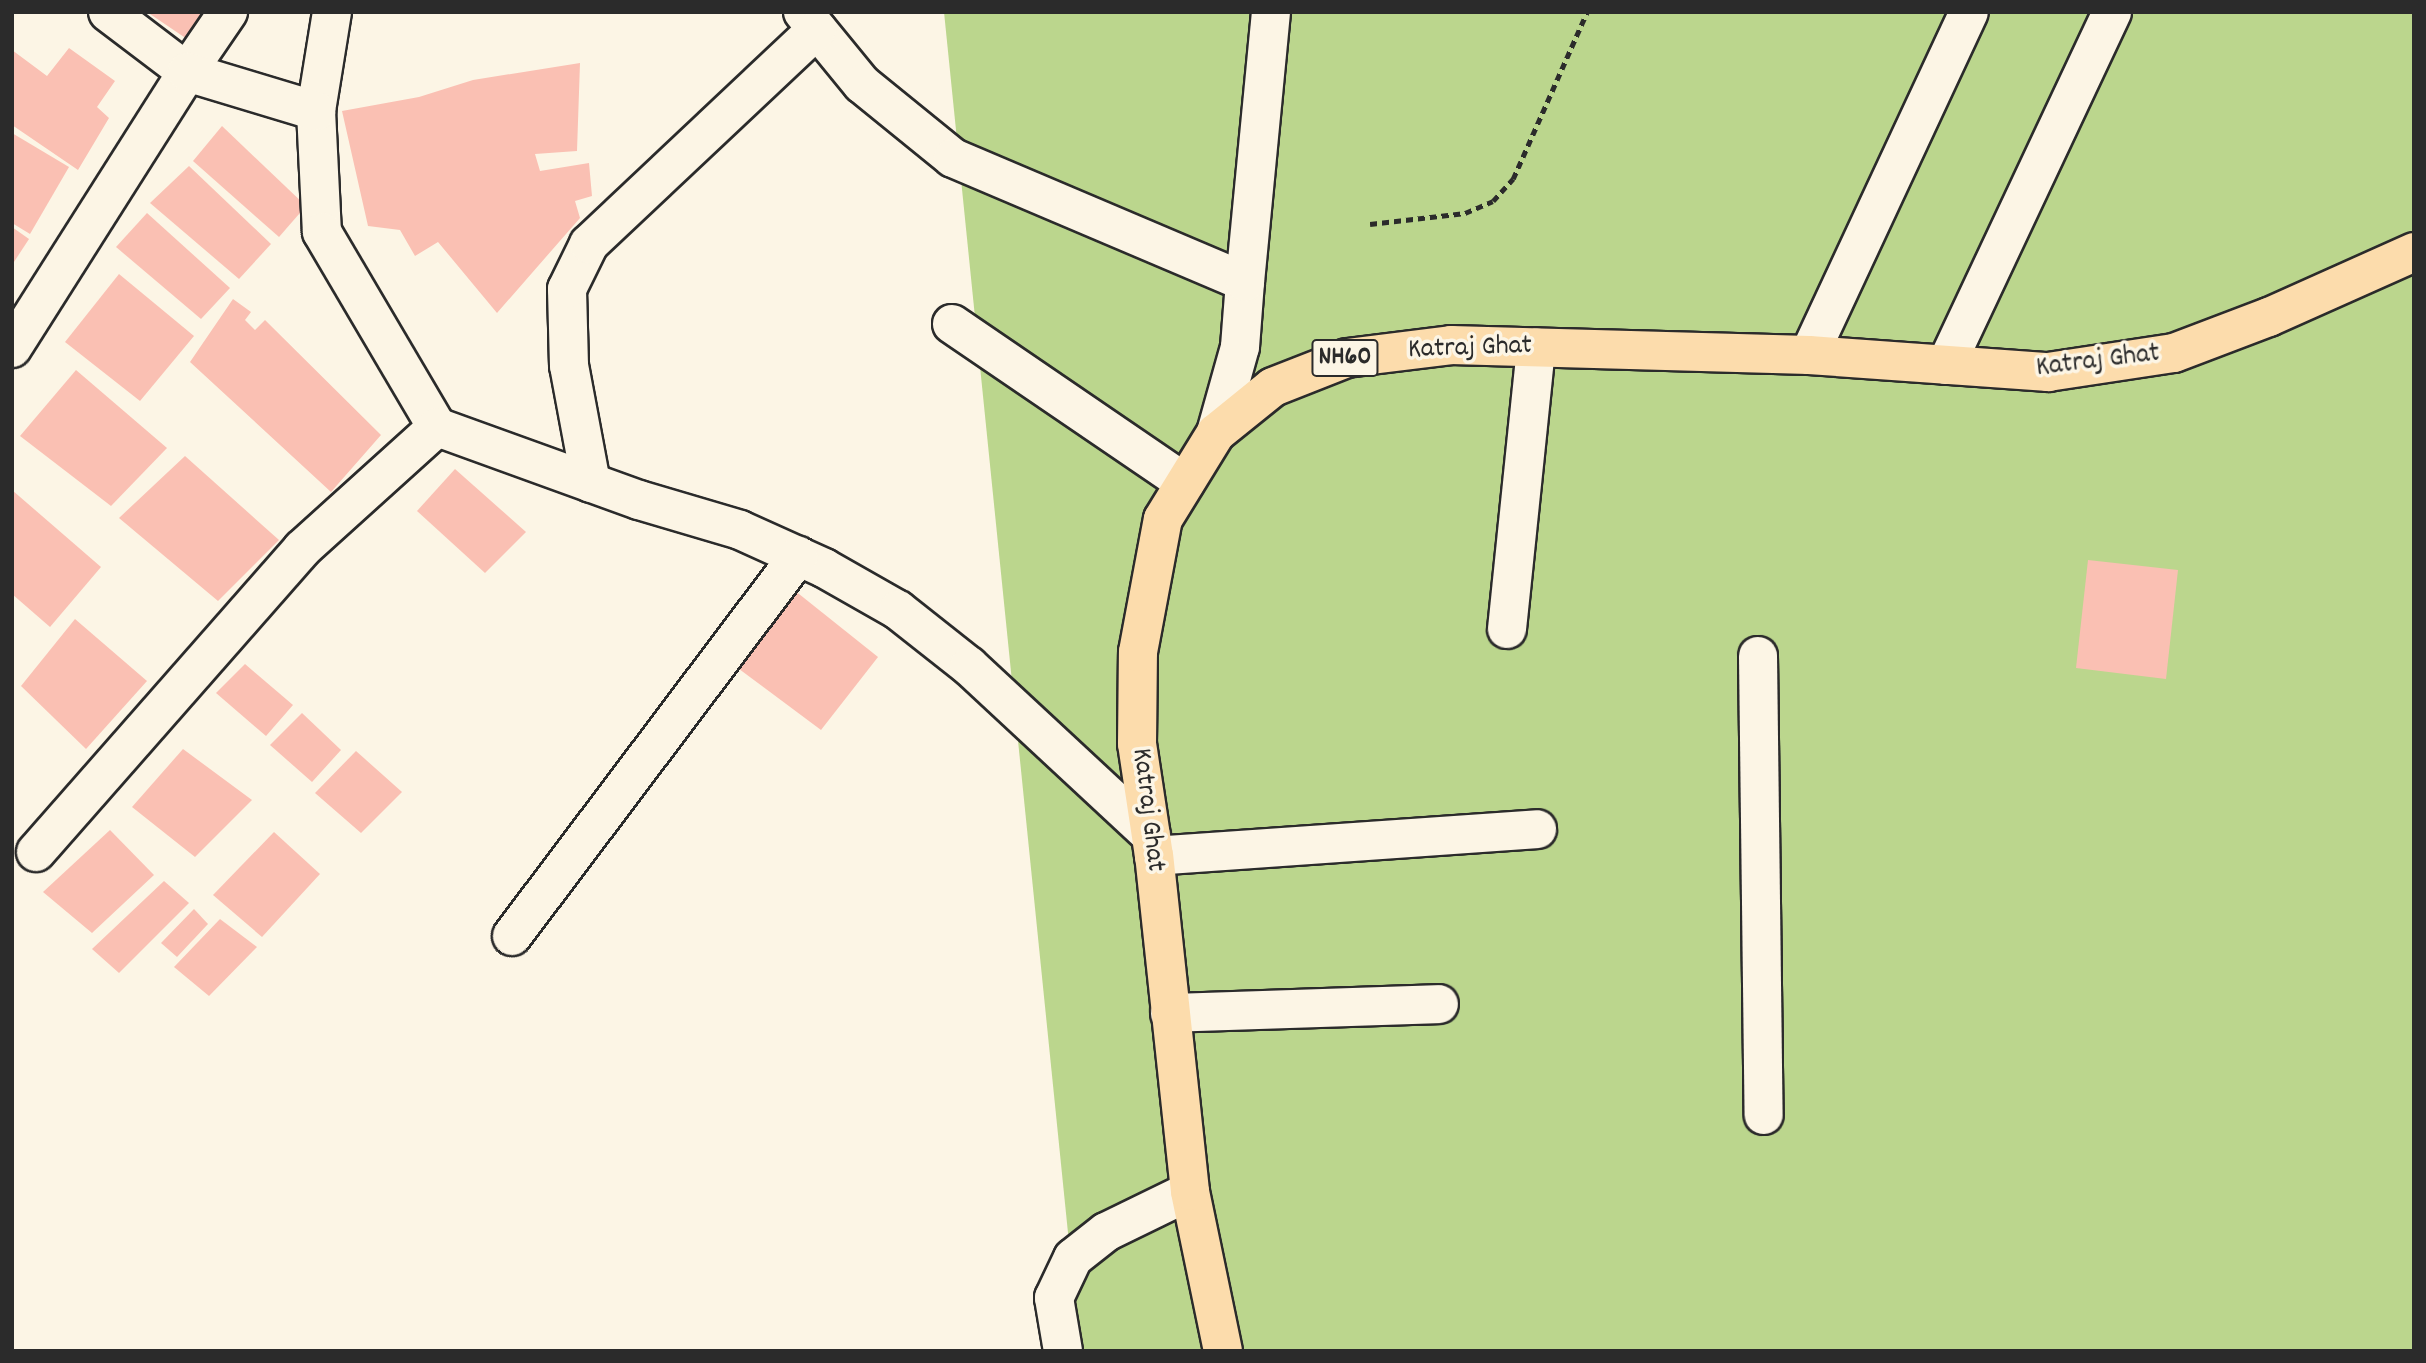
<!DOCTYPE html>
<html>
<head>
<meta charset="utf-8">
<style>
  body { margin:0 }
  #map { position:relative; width:2426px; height:1363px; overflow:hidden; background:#fcf5e5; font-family:Dekko,sans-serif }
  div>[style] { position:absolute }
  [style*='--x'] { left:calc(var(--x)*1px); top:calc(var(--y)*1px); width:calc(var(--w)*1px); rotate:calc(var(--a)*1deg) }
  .green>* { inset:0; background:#bbd68d }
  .building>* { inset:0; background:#fac0b3 }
  .path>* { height:4.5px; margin-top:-2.25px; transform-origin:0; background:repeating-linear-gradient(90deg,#2b2b2b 0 7px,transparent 0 12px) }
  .roads { filter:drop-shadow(2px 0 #2b2b2b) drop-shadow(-2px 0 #2b2b2b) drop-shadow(0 2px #2b2b2b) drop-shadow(0 -2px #2b2b2b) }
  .minor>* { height:38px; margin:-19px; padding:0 19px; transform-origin:19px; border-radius:19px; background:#fcf5e5 }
  .highway>* { height:38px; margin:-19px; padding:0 19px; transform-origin:19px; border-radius:19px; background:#fcdcac }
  span { translate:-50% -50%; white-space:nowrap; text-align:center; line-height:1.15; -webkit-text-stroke:7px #fcf5e5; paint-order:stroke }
  .shield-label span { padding:2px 5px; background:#fcf5e5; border:2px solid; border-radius:5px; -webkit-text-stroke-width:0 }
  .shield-label { font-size:26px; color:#2b2b2b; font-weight:700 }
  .street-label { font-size:28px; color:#2b2b2b }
  .frame { position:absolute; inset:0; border:14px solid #2b2b2b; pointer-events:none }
</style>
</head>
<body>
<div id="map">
  <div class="green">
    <i style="clip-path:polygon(944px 12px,2414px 12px,2414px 1351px,1080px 1351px)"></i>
  </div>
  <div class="building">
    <i style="clip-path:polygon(147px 12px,206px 12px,187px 39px)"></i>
    <i style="clip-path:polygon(69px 48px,115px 81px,97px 107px,109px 118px,78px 170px,12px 125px,12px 50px,47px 76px)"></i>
    <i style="clip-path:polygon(580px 63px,577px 151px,535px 154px,540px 171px,589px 163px,592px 196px,575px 201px,580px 218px,497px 313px,438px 242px,415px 256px,400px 230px,368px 226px,342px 111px,419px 97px,473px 80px)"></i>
    <i style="clip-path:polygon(222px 126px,306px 206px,279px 237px,193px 161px)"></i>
    <i style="clip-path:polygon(12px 133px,69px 167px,30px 234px,12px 223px)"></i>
    <i style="clip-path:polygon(189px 166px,271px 244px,239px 279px,150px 203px)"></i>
    <i style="clip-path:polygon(147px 213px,230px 288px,201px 319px,116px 247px)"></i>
    <i style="clip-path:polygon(12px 227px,29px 239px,12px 265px)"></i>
    <i style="clip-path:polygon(119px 274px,194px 336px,140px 401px,65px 342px)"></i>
    <i style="clip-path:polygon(233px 299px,251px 312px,245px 320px,255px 330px,265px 320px,381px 435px,331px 492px,190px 362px)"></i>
    <i style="clip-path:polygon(76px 370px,167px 448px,111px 506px,20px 436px)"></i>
    <i style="clip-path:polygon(185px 456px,279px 540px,218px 601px,119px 518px)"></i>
    <i style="clip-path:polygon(455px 469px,526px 532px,485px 573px,417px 511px)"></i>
    <i style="clip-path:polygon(12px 490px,101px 567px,50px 627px,12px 594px)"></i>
    <i style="clip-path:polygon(2088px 560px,2178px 570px,2166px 679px,2076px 668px)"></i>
    <i style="clip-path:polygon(789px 586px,878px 657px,821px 730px,731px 663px)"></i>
    <i style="clip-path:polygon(75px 619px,147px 681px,86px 749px,21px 686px)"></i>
    <i style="clip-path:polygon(245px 664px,293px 705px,266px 736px,216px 693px)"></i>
    <i style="clip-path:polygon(302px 713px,341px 750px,312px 782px,270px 745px)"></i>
    <i style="clip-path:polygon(183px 749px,252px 800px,195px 857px,132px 807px)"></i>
    <i style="clip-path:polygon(356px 751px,402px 792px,361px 833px,315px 793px)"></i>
    <i style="clip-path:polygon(110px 830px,154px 875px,92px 933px,43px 892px)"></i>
    <i style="clip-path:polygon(274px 832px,320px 874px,262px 937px,213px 895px)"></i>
    <i style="clip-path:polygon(164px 881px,189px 903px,119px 973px,92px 949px)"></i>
    <i style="clip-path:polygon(194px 909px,208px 924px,177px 957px,161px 943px)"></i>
    <i style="clip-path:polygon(220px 919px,257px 947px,209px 996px,174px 967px)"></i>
  </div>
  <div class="path">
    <i style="--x:1370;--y:224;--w:96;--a:-6.6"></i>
    <i style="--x:1465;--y:213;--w:30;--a:-23"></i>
    <i style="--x:1493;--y:201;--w:30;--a:-48"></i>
    <i style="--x:1513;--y:179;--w:183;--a:-66.1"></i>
  </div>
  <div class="roads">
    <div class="minor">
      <i style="--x:108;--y:12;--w:99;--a:37.2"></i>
      <i style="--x:187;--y:72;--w:73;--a:-55.7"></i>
      <i style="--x:332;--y:12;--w:100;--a:99.2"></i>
      <i style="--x:316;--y:111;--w:121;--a:87.2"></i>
      <i style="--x:322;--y:232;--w:226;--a:59.5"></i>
      <i style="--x:803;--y:12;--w:93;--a:50.7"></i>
      <i style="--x:862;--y:84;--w:117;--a:39.1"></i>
      <i style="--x:953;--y:158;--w:317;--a:23"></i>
      <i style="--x:1245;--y:282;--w:65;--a:94.4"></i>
      <i style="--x:1240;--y:347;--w:89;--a:105.6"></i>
      <i style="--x:1245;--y:282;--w:271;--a:-84.5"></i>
      <i style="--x:952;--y:324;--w:282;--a:34.3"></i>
      <i style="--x:12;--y:348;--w:327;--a:-57.6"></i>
      <i style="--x:187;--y:72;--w:135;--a:16.8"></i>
      <i style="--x:1809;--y:355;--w:378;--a:-65"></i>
      <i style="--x:1946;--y:365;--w:390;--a:-64.8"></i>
      <i style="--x:591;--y:483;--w:119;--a:-100.6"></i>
      <i style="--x:569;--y:366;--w:77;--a:-91.5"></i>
      <i style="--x:567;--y:289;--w:50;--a:-63.9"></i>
      <i style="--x:589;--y:244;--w:313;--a:-43.3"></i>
      <i style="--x:1507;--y:629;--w:283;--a:-84.1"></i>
      <i style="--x:1758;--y:656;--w:459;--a:89.3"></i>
      <i style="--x:36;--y:852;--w:403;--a:-48.7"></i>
      <i style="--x:302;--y:549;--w:182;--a:-42.1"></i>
      <i style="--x:437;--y:427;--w:215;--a:19.9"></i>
      <i style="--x:639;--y:500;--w:105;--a:16.5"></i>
      <i style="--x:740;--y:530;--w:92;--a:24.3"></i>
      <i style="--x:824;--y:568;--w:85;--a:29.6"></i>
      <i style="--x:898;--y:610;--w:90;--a:38.3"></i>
      <i style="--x:969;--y:666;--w:248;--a:42.9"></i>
      <i style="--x:1154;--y:856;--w:384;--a:-4"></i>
      <i style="--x:512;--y:936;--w:476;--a:-53"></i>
      <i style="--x:1170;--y:1013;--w:269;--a:-1.9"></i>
      <i style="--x:1063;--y:1351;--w:54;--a:-99.6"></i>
      <i style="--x:1054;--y:1298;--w:44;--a:-64.6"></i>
      <i style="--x:1073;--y:1258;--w:42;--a:-38.2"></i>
      <i style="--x:1106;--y:1232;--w:93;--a:-26"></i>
    </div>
    <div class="highway">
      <i style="--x:1223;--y:1351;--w:163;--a:-101.7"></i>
      <i style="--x:1190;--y:1191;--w:337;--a:-96.1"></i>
      <i style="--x:1154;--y:856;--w:113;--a:-98.6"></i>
      <i style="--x:1137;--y:744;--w:92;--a:-89.4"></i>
      <i style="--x:1138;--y:652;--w:135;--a:-79.4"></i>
      <i style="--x:1163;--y:519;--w:101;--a:-58.4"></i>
      <i style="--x:1216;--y:433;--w:73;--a:-38.9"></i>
      <i style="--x:1273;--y:387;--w:79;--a:-21.4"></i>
      <i style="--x:1347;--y:358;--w:105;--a:-7.1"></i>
      <i style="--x:1451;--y:345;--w:358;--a:1.6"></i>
      <i style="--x:1809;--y:355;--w:240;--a:4.1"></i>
      <i style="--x:2048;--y:372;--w:127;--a:-8.6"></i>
      <i style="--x:2174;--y:353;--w:102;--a:-20.8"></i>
      <i style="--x:2269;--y:317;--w:159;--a:-24.1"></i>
    </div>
  </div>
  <div class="shield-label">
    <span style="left:1345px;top:358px">NH60</span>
  </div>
  <div class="street-label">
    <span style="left:1470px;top:349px;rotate:-2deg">Katraj Ghat</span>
    <span style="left:2098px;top:362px;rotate:-7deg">Katraj Ghat</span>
    <span style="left:1147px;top:810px;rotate:83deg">Katraj Ghat</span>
  </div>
  <div class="frame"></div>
</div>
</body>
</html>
